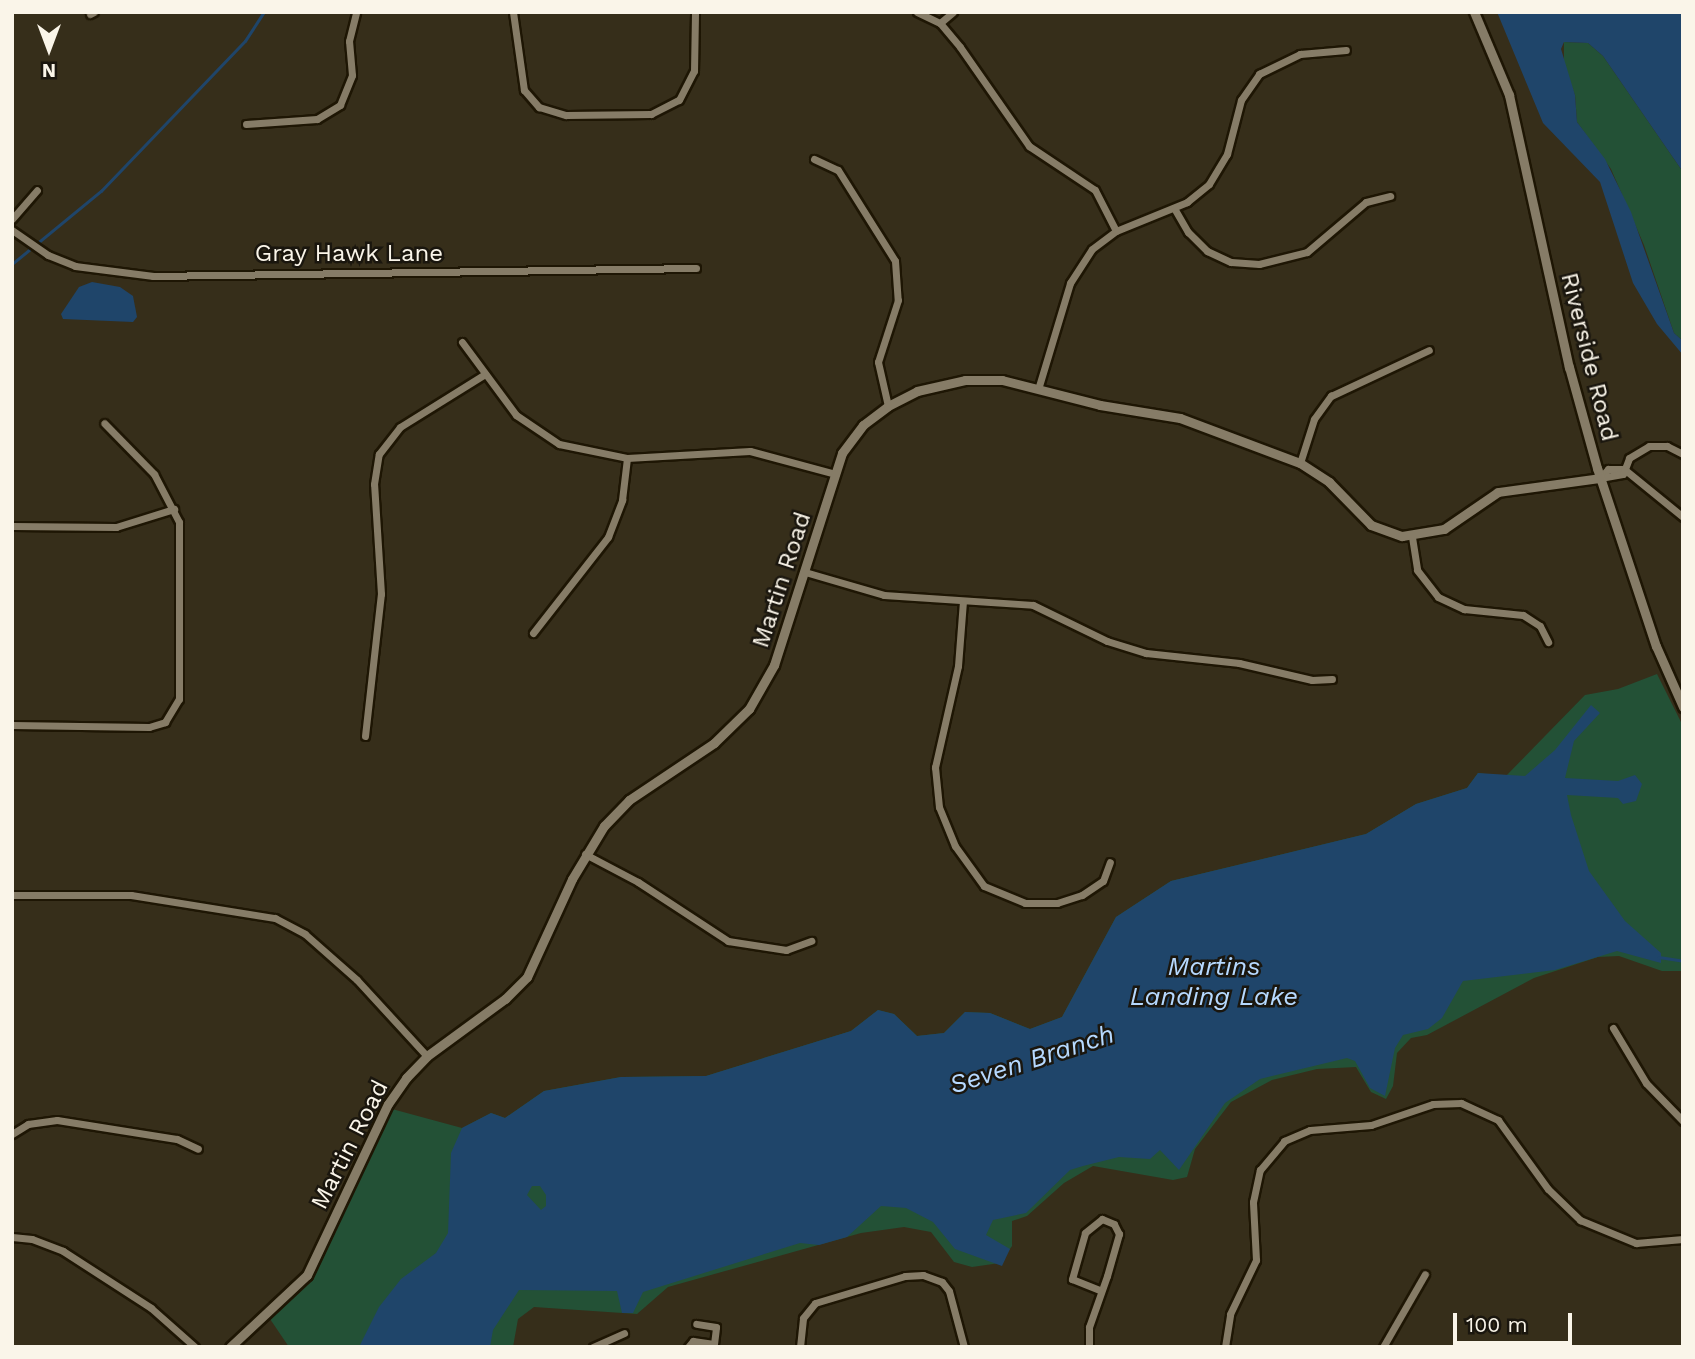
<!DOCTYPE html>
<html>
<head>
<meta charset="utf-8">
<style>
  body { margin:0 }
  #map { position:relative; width:1695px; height:1359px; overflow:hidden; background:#362e1a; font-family:"Work Sans",sans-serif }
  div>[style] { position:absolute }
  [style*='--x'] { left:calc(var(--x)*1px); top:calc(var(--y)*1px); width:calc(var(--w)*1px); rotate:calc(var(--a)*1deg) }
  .green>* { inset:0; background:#235136 }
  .water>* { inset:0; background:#1f456a }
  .stream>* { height:2.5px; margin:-1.25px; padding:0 1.25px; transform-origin:1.25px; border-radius:1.25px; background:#1f456a }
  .roads { filter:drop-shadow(2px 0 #1e1604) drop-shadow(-2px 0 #1e1604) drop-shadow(0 2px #1e1604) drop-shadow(0 -2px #1e1604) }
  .minor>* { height:7px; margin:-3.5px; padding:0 3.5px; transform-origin:3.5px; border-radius:3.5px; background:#867c67 }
  .tertiary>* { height:9px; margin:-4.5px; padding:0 4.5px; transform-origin:4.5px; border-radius:4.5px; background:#867c67 }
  span { translate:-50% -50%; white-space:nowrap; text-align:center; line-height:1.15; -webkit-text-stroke:5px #1a160e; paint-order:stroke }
  .street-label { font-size:24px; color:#faf5e9 }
  .water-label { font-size:26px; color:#b6d9ff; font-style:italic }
  .frame { position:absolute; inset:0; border:14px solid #faf5e9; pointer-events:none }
  .north { position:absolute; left:14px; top:14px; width:70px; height:70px; -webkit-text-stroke:5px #1a160e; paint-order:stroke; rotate:180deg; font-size:19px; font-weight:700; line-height:28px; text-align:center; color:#faf5e9 }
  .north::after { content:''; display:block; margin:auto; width:24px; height:32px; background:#faf5e9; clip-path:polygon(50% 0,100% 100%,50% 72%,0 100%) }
  .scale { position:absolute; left:1453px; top:1313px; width:119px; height:32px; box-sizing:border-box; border:4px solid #faf5e9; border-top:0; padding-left:9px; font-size:21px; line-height:24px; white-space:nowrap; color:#faf5e9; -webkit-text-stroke:5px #1a160e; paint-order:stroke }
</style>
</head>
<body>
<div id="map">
  <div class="green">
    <i style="clip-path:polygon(1564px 42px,1588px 43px,1603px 56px,1683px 172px,1683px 341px,1674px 333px,1644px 245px,1611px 169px,1577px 122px,1575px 95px,1564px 67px)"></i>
    <i style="clip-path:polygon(1657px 674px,1683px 726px,1683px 971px,1662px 971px,1619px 956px,1598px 957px,1534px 978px,1427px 1035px,1411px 1038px,1397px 1053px,1393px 1086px,1386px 1099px,1371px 1092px,1356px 1067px,1317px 1069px,1272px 1080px,1231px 1102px,1195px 1149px,1187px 1177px,1173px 1180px,1093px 1166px,1064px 1183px,1027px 1216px,1012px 1221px,1012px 1246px,1000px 1263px,972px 1267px,954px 1262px,931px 1232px,904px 1227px,861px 1233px,668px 1287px,637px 1314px,534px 1307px,518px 1319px,513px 1347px,289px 1347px,268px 1316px,294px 1297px,320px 1265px,392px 1109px,462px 1128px,491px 1113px,505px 1118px,544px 1091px,621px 1077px,706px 1076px,851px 1031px,878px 1010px,894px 1014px,917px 1036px,944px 1033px,965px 1012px,990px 1013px,1030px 1029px,1062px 1017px,1116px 917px,1171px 881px,1366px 834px,1416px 804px,1467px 788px,1478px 773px,1505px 777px,1585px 695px,1618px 689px)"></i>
  </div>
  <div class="water">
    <i style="clip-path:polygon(1497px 12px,1683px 12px,1683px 172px,1603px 56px,1588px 43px,1564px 42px,1561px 49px,1575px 95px,1577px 122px,1605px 159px,1631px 212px,1674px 333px,1683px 341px,1683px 355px,1657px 324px,1633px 283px,1600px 182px,1543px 123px)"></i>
    <i style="clip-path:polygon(92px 282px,120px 287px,133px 296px,137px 317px,133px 322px,63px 319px,61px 314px,79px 287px)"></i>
    <i style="clip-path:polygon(evenodd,1591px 705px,1600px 713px,1574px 741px,1565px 778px,1618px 781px,1635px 775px,1642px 784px,1636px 801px,1623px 804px,1618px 798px,1567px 795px,1571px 815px,1589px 871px,1625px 921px,1661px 953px,1661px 963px,1617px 951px,1555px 970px,1463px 981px,1442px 1018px,1428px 1029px,1403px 1035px,1395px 1048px,1385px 1096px,1370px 1088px,1355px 1061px,1347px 1058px,1260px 1079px,1225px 1103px,1179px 1170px,1160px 1150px,1150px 1159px,1119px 1157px,1083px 1166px,1070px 1170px,1026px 1213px,993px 1220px,986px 1235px,1010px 1249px,1002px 1266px,955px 1249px,933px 1222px,906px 1208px,881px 1206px,847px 1237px,819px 1245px,800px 1243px,643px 1292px,633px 1313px,622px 1313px,617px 1291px,519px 1290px,493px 1330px,490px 1347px,359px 1347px,379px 1307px,401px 1279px,436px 1253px,448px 1233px,451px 1153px,462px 1128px,491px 1113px,505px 1118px,544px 1091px,621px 1077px,706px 1076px,851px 1031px,878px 1010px,894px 1014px,917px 1036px,944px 1033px,965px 1012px,990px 1013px,1030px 1029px,1062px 1017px,1116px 917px,1171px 881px,1366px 834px,1416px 804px,1467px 788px,1478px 773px,1525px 776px,1555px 750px,1591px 705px,532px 1186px,540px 1186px,546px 1195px,546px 1206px,541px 1210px,527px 1195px,532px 1186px)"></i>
  </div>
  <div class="stream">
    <i style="--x:12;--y:264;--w:115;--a:-39.4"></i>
    <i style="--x:101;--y:191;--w:208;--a:-46.2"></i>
    <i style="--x:245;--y:41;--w:35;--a:-57"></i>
    <i style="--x:1659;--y:957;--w:24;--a:9"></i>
  </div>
  <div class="roads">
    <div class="minor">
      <i style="--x:513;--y:12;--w:79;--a:82"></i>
      <i style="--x:524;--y:90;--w:23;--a:49"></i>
      <i style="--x:539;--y:107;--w:28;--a:17"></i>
      <i style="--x:566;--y:115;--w:85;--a:-0.7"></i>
      <i style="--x:651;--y:114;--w:31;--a:-27"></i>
      <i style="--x:679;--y:100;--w:33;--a:-63"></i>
      <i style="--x:694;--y:71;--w:59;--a:-89"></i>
      <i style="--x:917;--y:12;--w:25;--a:26"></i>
      <i style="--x:940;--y:23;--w:31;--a:50"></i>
      <i style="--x:960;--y:47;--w:121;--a:55.1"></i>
      <i style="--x:1029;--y:146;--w:79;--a:33.7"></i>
      <i style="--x:1095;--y:190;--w:46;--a:62.9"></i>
      <i style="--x:90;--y:14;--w:4;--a:-27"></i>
      <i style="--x:940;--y:23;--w:17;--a:-40"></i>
      <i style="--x:246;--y:124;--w:71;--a:-4"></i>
      <i style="--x:317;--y:119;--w:27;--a:-31"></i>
      <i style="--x:340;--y:105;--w:32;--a:-68"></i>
      <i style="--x:352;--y:75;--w:34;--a:-95"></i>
      <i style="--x:349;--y:41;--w:30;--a:-76"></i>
      <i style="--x:814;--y:159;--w:26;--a:25"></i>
      <i style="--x:838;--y:170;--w:107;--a:57.9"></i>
      <i style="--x:895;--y:261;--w:39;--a:86"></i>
      <i style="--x:898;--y:300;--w:65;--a:107.9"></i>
      <i style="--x:878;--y:362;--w:45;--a:77.2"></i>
      <i style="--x:1174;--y:208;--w:28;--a:60"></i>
      <i style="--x:1188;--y:232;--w:27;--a:45"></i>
      <i style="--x:1207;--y:251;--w:26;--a:25"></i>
      <i style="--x:1231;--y:262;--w:28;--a:4"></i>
      <i style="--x:1259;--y:264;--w:49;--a:-14"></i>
      <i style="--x:1307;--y:252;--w:77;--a:-40.3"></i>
      <i style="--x:1366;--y:202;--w:25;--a:-14"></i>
      <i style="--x:12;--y:219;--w:38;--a:-49"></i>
      <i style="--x:12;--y:230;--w:44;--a:34.8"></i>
      <i style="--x:48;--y:255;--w:29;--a:22"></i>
      <i style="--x:75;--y:266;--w:79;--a:7.3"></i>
      <i style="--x:153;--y:276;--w:543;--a:-0.84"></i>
      <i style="--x:462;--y:342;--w:91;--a:53.5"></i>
      <i style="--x:516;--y:415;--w:52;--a:34"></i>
      <i style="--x:559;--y:444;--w:69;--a:11.6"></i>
      <i style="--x:627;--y:458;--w:123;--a:-3.3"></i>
      <i style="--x:750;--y:451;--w:89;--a:15"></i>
      <i style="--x:1039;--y:386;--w:108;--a:-73.2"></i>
      <i style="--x:1070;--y:283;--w:40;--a:-57.1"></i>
      <i style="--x:1092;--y:249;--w:30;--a:-37"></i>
      <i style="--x:1116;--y:231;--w:77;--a:-22.2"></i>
      <i style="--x:1187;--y:202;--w:28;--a:-39"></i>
      <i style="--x:1209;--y:184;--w:35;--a:-59"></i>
      <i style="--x:1227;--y:154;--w:56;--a:-75.5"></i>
      <i style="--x:1241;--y:100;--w:32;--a:-55"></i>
      <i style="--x:1259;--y:74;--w:46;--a:-26"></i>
      <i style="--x:1300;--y:54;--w:46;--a:-5"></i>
      <i style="--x:1300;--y:463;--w:46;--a:-72.3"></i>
      <i style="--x:1314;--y:419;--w:29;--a:-54"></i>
      <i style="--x:1331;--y:396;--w:108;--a:-25.1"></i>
      <i style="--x:1600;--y:478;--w:12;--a:-48"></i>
      <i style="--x:1608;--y:469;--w:16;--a:0"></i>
      <i style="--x:1624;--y:469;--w:76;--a:39.1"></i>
      <i style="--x:1600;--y:478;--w:23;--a:-10"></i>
      <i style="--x:1623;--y:474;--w:17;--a:-69"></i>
      <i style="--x:1629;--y:458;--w:23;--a:-31"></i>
      <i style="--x:1649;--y:446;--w:18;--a:0"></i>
      <i style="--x:1667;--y:446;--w:18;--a:27"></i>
      <i style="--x:12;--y:526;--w:104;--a:0.6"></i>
      <i style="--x:116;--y:527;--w:61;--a:-17.2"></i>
      <i style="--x:1412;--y:537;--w:33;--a:81"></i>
      <i style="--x:1417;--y:570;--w:34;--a:52"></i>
      <i style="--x:1438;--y:597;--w:29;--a:25"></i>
      <i style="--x:1464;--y:609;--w:59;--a:5.8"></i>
      <i style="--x:1523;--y:615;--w:20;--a:33"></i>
      <i style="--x:1540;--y:626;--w:18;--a:63"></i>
      <i style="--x:805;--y:572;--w:82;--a:16.2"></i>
      <i style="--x:884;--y:595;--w:149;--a:3.8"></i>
      <i style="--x:1033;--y:605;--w:82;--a:25.9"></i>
      <i style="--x:1107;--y:641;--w:41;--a:17.1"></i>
      <i style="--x:1146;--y:653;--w:94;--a:6.1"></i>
      <i style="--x:1239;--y:663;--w:75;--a:13.1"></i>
      <i style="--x:1312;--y:680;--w:20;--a:-3"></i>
      <i style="--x:963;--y:601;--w:65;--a:94.4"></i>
      <i style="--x:958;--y:666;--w:104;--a:102.8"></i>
      <i style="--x:935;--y:767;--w:40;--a:84.3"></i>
      <i style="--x:939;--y:807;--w:42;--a:67.7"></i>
      <i style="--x:955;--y:846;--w:49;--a:54.1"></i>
      <i style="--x:984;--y:886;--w:44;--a:22.5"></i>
      <i style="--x:1025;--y:903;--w:32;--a:0"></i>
      <i style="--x:1057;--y:903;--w:26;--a:-18"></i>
      <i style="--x:1082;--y:895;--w:25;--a:-34"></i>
      <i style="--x:1103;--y:881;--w:20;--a:-70"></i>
      <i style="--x:533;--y:633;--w:122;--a:-52"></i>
      <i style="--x:608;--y:537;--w:40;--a:-69"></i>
      <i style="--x:622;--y:500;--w:42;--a:-83.2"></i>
      <i style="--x:12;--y:725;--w:137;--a:0.8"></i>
      <i style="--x:149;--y:727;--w:17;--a:-17"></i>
      <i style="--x:165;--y:722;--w:27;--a:-59"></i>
      <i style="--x:179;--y:699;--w:177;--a:-90"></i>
      <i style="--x:179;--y:522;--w:54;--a:-117.5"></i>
      <i style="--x:154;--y:474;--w:71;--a:-134.4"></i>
      <i style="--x:365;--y:736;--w:143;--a:-83.6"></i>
      <i style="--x:381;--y:594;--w:110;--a:-93.6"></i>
      <i style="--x:374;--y:484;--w:30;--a:-81"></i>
      <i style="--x:379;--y:454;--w:34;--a:-52"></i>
      <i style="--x:400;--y:427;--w:100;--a:-31.9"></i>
      <i style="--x:585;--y:854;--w:60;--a:27.8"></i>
      <i style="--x:638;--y:882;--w:108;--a:33.2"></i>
      <i style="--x:728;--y:941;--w:59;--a:8.8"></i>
      <i style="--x:786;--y:950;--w:27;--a:-20"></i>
      <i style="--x:12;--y:895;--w:119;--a:0"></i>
      <i style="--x:131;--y:895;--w:146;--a:9.1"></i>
      <i style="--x:275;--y:918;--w:34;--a:28"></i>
      <i style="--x:305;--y:934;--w:69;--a:41.5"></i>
      <i style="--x:357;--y:980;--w:103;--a:47.4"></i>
      <i style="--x:1613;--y:1028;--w:64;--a:59"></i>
      <i style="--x:1646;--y:1083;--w:53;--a:45.8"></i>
      <i style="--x:12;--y:1134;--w:19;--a:-32"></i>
      <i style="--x:28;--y:1124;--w:29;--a:-8"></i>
      <i style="--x:57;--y:1120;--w:121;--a:9"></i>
      <i style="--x:177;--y:1139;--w:23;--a:25"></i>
      <i style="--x:12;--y:1237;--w:20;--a:6"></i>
      <i style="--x:32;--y:1239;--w:33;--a:21"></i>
      <i style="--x:63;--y:1251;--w:105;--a:32.9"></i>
      <i style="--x:151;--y:1308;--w:59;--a:41.6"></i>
      <i style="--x:593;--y:1347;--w:34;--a:-24"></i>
      <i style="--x:688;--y:1347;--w:8;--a:-50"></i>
      <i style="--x:693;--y:1341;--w:21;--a:8"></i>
      <i style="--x:714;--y:1344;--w:17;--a:-83"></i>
      <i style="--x:716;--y:1327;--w:20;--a:-171"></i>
      <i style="--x:800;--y:1347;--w:29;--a:-84"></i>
      <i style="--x:803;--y:1318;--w:19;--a:-51"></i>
      <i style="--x:815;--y:1303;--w:94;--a:-16.7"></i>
      <i style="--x:905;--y:1276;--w:18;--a:-3"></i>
      <i style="--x:923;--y:1275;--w:20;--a:20"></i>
      <i style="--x:942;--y:1282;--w:11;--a:52"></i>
      <i style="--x:949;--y:1291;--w:58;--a:75"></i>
      <i style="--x:1089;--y:1347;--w:20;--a:-90"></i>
      <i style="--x:1089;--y:1327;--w:54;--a:-70.6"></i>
      <i style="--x:1107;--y:1276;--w:44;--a:-74.1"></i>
      <i style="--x:1119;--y:1234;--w:11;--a:-117"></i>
      <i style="--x:1114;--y:1224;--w:13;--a:-157"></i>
      <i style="--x:1102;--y:1219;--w:22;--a:141"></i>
      <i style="--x:1085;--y:1233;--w:48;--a:105.8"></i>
      <i style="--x:1072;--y:1279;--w:31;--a:22"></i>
      <i style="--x:1225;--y:1347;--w:33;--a:-81"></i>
      <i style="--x:1230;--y:1314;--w:60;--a:-64.3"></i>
      <i style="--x:1256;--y:1260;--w:58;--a:-93"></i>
      <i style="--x:1253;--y:1202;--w:33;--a:-78"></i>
      <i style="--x:1260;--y:1170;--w:38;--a:-50"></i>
      <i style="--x:1284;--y:1141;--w:28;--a:-23"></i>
      <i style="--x:1310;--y:1130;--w:61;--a:-4.7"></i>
      <i style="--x:1371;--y:1125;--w:65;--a:-18.7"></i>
      <i style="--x:1433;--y:1104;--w:28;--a:-2"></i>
      <i style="--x:1461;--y:1103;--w:41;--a:24.7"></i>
      <i style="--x:1498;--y:1120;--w:85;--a:54.1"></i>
      <i style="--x:1548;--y:1189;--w:45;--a:44.1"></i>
      <i style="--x:1580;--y:1220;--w:61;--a:22.3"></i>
      <i style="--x:1636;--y:1243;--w:47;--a:-4.9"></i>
      <i style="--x:1383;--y:1347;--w:84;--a:-60.1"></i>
    </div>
    <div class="tertiary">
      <i style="--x:1474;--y:12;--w:90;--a:67.1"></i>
      <i style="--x:1509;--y:95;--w:279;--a:77.6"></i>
      <i style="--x:1569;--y:367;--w:105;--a:74.5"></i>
      <i style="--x:1597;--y:468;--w:188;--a:71.7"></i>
      <i style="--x:1656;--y:646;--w:67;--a:66.1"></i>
      <i style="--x:230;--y:1347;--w:105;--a:-43.1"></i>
      <i style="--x:307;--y:1275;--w:189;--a:-64.7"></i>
      <i style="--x:388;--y:1104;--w:32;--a:-55"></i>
      <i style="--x:406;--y:1078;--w:30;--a:-46"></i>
      <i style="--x:427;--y:1056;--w:97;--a:-36.2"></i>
      <i style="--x:505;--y:999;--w:31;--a:-45"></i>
      <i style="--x:527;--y:977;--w:108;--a:-65.3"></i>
      <i style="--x:572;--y:879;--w:62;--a:-58.9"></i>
      <i style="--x:604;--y:826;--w:36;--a:-46"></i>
      <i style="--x:629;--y:800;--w:102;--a:-33.8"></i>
      <i style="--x:714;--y:743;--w:49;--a:-44.2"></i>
      <i style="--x:749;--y:709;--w:51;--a:-60.4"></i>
      <i style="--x:774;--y:665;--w:223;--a:-72.2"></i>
      <i style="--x:842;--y:453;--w:35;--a:-53"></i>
      <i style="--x:863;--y:425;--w:31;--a:-37"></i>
      <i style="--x:888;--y:406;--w:33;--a:-27"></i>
      <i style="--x:917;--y:391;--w:49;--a:-12.9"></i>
      <i style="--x:965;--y:380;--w:37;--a:0"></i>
      <i style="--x:1002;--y:380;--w:101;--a:14.3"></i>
      <i style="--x:1100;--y:405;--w:81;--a:9.2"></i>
      <i style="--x:1180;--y:418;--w:128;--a:20.6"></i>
      <i style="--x:1300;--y:463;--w:35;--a:33"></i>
      <i style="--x:1329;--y:482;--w:60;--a:45.7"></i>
      <i style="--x:1371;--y:525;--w:33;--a:20"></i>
      <i style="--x:1402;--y:536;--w:43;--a:-9.5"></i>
      <i style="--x:1444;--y:529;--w:65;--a:-34.4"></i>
      <i style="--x:1498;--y:492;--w:103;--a:-7.8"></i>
    </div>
  </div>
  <div class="street-label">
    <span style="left:349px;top:254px">Gray Hawk Lane</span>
    <span style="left:1589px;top:357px;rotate:76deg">Riverside Road</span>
    <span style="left:782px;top:580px;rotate:-72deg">Martin Road</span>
    <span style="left:350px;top:1145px;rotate:-63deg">Martin Road</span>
  </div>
  <div class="water-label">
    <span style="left:1214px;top:982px">Martins<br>Landing Lake</span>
    <span style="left:1032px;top:1060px;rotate:-18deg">Seven Branch</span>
  </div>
  <div class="frame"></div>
  <div class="north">N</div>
  <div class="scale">100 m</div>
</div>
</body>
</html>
